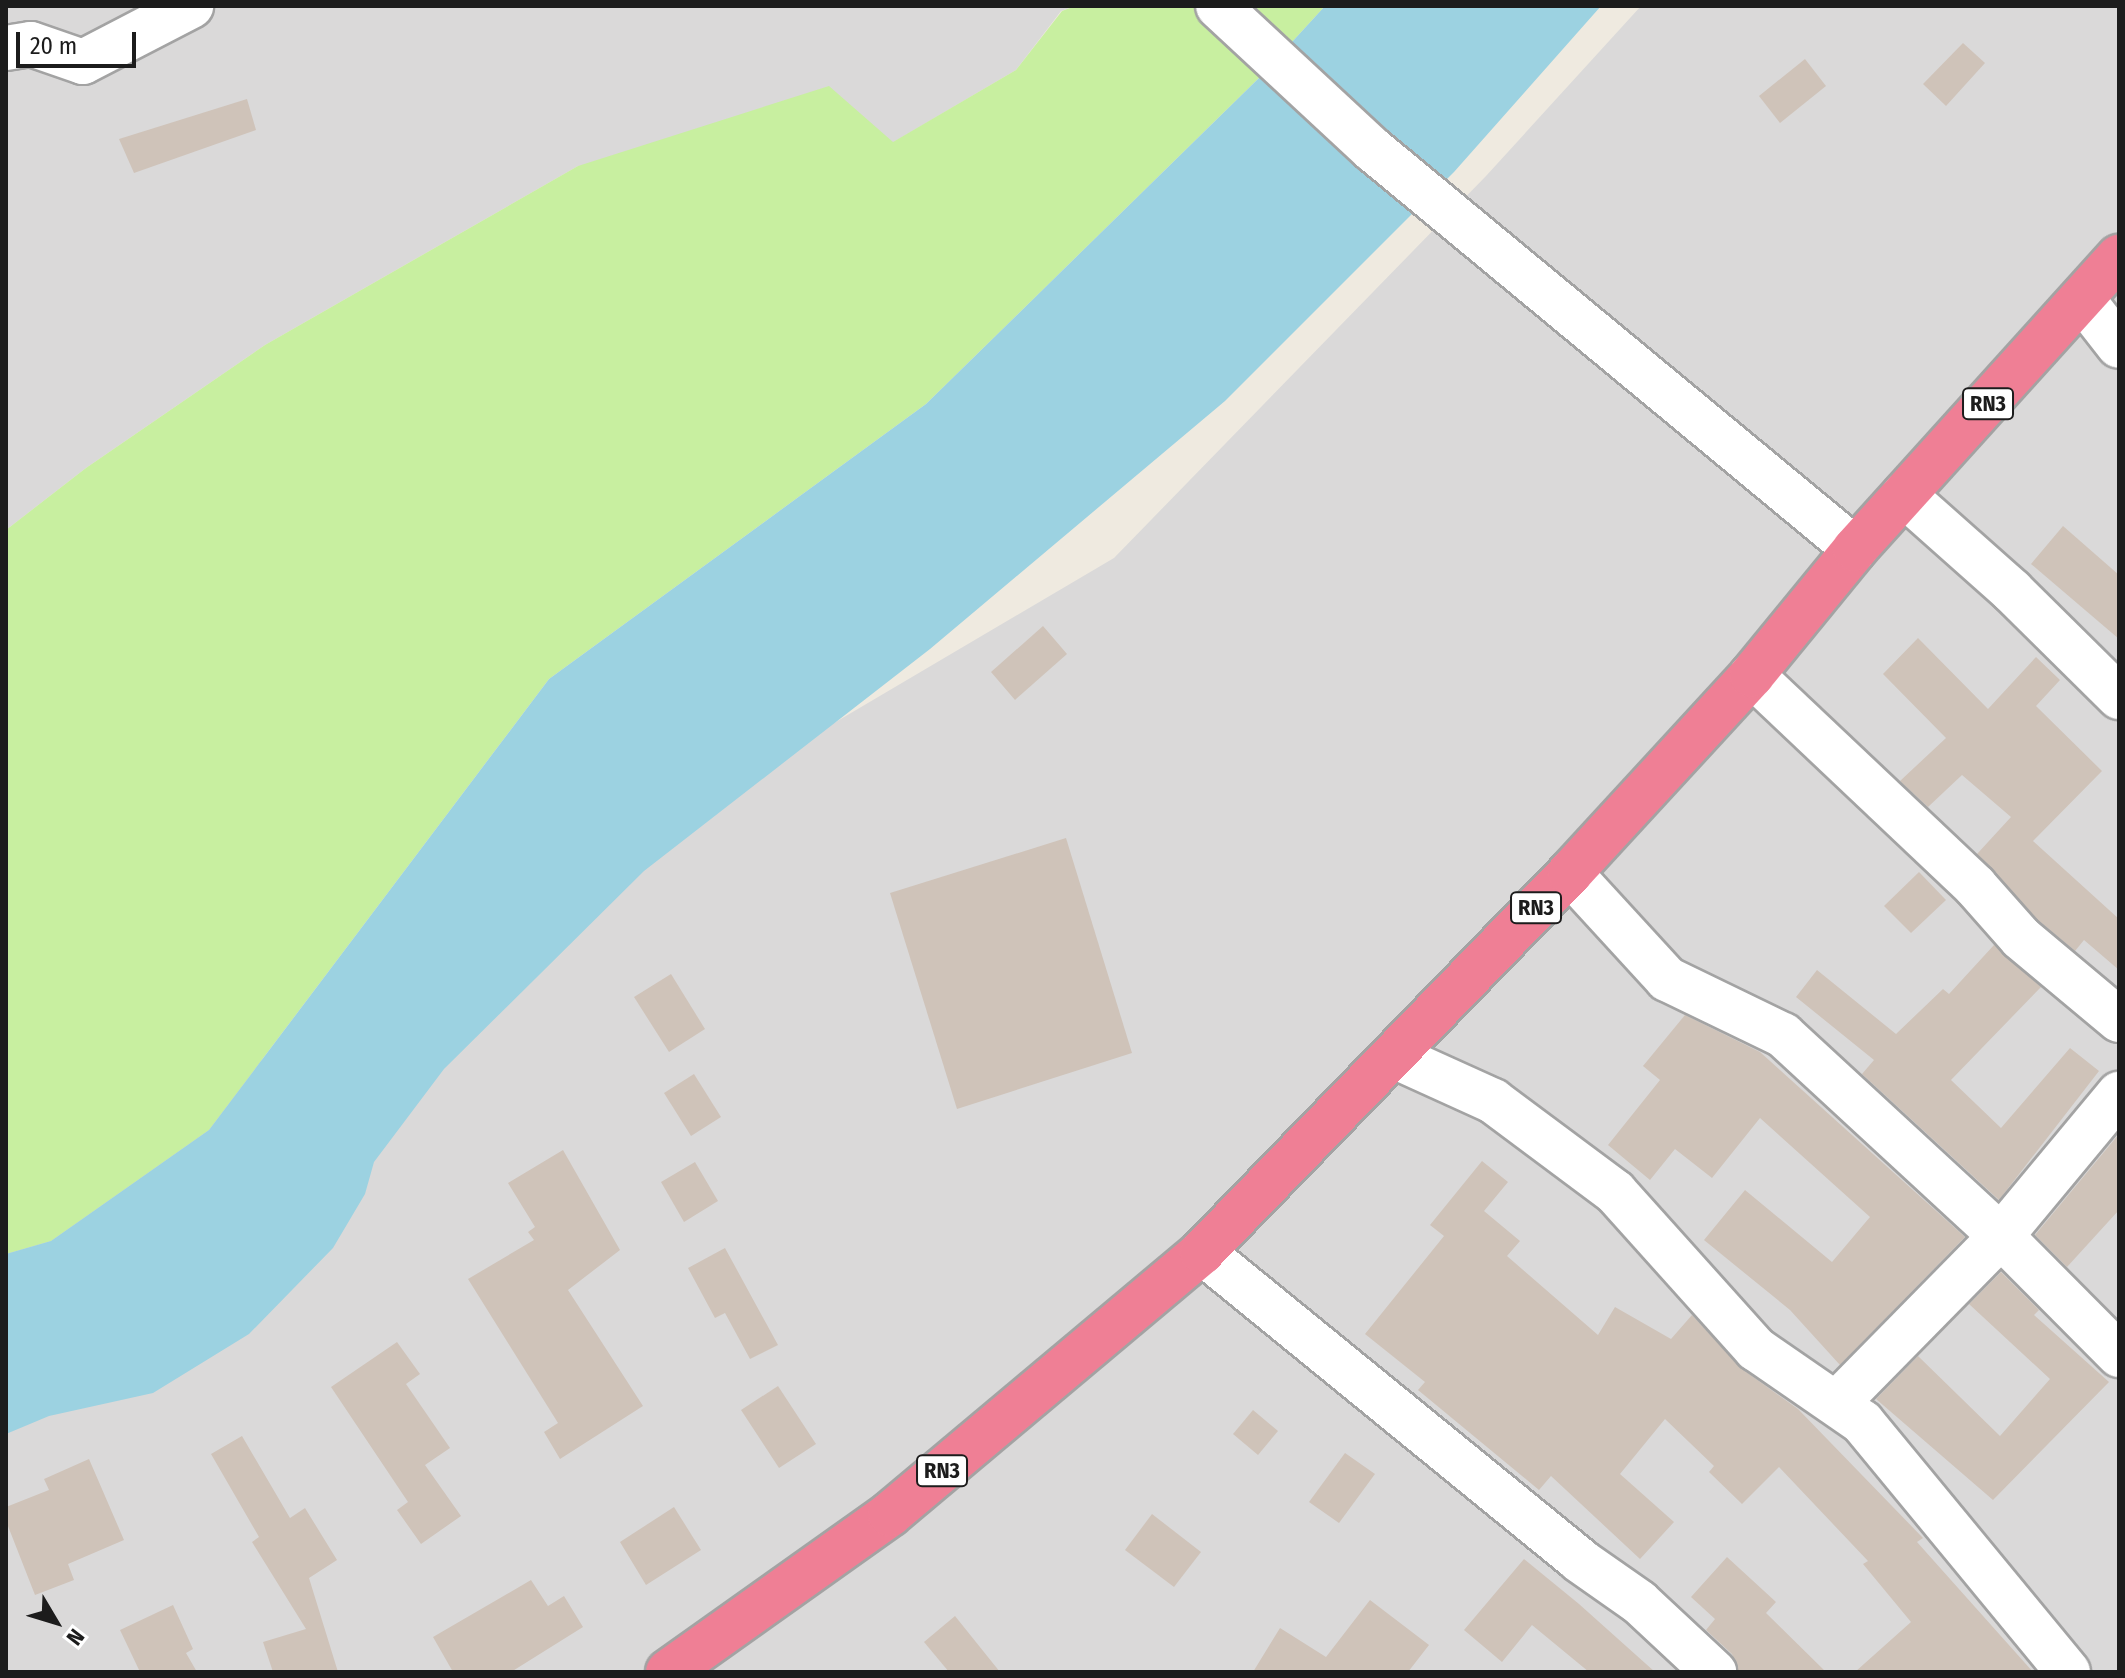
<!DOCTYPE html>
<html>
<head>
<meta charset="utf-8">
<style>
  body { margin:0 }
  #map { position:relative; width:2125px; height:1678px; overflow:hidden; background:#efeae0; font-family:"Fira Sans Condensed",sans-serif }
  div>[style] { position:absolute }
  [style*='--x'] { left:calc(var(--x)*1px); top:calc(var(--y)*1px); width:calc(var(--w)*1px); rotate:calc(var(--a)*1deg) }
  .residential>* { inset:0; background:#dad9d9 }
  .grass>* { inset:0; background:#c8efa0 }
  .water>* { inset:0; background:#9cd2e1 }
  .building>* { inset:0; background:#cfc3b9 }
  .roads { filter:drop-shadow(2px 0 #a3a3a3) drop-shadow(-2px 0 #a3a3a3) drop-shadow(0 2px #a3a3a3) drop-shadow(0 -2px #a3a3a3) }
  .minor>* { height:44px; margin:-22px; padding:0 22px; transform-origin:22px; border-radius:22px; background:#fff }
  .highway>* { height:44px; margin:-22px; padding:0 22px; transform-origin:22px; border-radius:22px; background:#ef7f95 }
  span { translate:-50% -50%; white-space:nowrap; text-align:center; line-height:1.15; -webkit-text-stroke:6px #fff; paint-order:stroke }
  .shield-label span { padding:2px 6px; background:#fff; border:2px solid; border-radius:6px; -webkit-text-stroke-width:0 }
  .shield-label { font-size:22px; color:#1c1c1c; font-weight:700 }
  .frame { position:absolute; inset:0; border:8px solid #1c1c1c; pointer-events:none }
  .north { position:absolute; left:16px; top:1582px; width:80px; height:80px; -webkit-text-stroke:6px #fff; paint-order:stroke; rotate:128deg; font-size:22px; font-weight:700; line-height:32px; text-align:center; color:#1c1c1c }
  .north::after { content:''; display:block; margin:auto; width:28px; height:36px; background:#1c1c1c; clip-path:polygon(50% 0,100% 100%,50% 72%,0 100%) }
  .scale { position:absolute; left:16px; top:32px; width:120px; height:36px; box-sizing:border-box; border:4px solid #1c1c1c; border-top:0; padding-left:10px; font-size:24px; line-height:28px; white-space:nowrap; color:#1c1c1c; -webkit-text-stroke:6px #fff; paint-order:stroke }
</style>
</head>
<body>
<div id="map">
  <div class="residential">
    <i style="clip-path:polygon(6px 6px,1075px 6px,1061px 11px,1016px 70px,892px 143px,578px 166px,265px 345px,86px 468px,6px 530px)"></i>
    <i style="clip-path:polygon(1641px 6px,2119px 6px,2119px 1672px,6px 1672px,6px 1200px,186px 1105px,1114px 558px,1486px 176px)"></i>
  </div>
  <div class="grass">
    <i style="clip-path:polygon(1075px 6px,1325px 6px,1260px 77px,926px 404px,549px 679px,209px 1130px,51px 1241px,6px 1254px,6px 530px,86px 468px,265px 345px,578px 166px,829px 86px,893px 142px,1016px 70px,1062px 11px)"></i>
  </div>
  <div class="water">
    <i style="clip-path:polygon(1325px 6px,1601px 6px,1454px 172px,1225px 401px,930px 649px,644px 871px,444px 1069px,374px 1162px,365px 1194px,333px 1248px,249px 1334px,153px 1393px,49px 1416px,6px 1434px,6px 1254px,51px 1241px,209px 1130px,549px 679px,926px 404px,1260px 77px)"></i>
  </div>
  <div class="building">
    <i style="clip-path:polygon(1963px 43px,1985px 63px,1946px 106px,1923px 84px)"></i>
    <i style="clip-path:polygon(1805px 59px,1826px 86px,1780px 123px,1759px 96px)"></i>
    <i style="clip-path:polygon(247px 99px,256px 130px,134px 173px,119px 139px)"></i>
    <i style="clip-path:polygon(2063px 526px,2119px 575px,2119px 639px,2031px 564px)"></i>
    <i style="clip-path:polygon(1043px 626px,1067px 654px,1015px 700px,991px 672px)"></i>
    <i style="clip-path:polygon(1918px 638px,1988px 709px,2036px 657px,2060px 680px,2036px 706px,2102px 771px,2033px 841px,2119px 919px,2119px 970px,2084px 940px,2075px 951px,2038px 920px,1977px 854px,2011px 817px,1962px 775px,1928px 807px,1900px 781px,1946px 738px,1883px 674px)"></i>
    <i style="clip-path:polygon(1066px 838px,1132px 1053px,957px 1109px,890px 893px)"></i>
    <i style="clip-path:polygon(1919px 872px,1946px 900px,1911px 933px,1884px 906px)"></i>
    <i style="clip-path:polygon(1994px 945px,2041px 987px,1951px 1080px,2001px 1128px,2070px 1048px,2099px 1071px,1999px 1200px,1862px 1074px,1874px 1060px,1796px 997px,1817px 970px,1896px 1034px,1943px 989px,1949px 994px)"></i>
    <i style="clip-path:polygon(671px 974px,705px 1029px,669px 1052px,634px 997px)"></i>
    <i style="clip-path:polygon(1685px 1015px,1760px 1052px,1965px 1237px,1840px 1365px,1790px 1310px,1704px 1240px,1745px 1190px,1832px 1262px,1870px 1217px,1760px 1118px,1712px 1178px,1675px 1149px,1650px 1180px,1608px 1145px,1660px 1080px,1643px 1066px)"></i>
    <i style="clip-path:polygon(694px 1074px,721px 1117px,691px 1136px,664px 1093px)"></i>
    <i style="clip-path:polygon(2119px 1134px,2119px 1210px,2067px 1267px,2035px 1235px)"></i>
    <i style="clip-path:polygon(563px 1150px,620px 1250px,568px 1290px,643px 1406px,560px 1459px,544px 1432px,558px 1423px,468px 1279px,534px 1240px,528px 1232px,535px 1227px,508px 1183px)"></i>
    <i style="clip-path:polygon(1482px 1161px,1508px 1182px,1484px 1211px,1520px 1241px,1507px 1256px,1598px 1335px,1615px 1307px,1671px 1339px,1692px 1315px,1742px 1369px,1798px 1409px,1923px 1538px,1917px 1542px,2033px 1672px,1855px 1672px,1911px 1622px,1863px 1564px,1868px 1561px,1779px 1467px,1742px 1504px,1709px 1472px,1714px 1466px,1665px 1419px,1620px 1474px,1674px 1522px,1640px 1559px,1551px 1476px,1539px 1490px,1418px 1390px,1425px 1382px,1365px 1334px,1444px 1236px,1430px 1225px)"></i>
    <i style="clip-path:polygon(695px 1162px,718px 1201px,684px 1222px,661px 1182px)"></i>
    <i style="clip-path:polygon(725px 1248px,778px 1345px,750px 1359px,725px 1313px,715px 1318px,688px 1268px)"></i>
    <i style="clip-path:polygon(2001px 1272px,2039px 1310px,2034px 1315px,2109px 1382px,1993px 1500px,1876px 1399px,1918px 1356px,2000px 1436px,2050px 1379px,1969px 1304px)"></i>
    <i style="clip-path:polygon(397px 1342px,420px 1374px,406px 1384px,450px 1448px,425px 1465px,461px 1516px,421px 1544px,397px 1510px,408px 1502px,331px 1387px)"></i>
    <i style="clip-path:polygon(778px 1386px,816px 1444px,779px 1468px,741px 1410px)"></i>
    <i style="clip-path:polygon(1253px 1410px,1278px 1431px,1258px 1455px,1233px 1434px)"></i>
    <i style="clip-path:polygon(242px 1436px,290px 1518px,305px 1508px,337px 1560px,309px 1578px,338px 1672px,273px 1672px,263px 1642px,306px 1629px,252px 1542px,259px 1537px,211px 1454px)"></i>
    <i style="clip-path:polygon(1345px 1453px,1375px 1474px,1339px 1523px,1309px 1502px)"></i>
    <i style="clip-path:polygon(89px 1459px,124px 1540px,68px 1564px,74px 1580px,35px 1595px,6px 1521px,6px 1507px,49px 1490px,44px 1479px)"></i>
    <i style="clip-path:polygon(674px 1507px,701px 1550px,646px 1585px,620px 1542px)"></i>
    <i style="clip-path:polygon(1152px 1514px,1201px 1552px,1174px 1587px,1125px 1550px)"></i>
    <i style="clip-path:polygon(1727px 1557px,1776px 1602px,1766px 1613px,1826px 1672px,1738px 1672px,1732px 1654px,1706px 1630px,1715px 1619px,1691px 1597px)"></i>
    <i style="clip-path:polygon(1524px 1559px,1579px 1604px,1655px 1672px,1589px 1672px,1532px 1625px,1502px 1662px,1464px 1630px)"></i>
    <i style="clip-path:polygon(531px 1580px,548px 1606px,564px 1596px,583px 1627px,511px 1672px,453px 1672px,433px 1637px)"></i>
    <i style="clip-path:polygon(1370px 1600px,1429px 1645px,1408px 1672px,1253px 1672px,1280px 1628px,1326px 1657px)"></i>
    <i style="clip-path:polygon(173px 1605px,193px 1649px,186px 1653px,197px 1672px,140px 1672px,120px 1630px)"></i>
    <i style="clip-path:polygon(955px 1616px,1000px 1672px,949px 1672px,924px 1642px)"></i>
  </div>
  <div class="roads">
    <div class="minor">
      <i style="--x:1218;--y:6;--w:210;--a:42.9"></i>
      <i style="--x:1372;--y:149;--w:627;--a:39.63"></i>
      <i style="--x:6;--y:48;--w:25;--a:-9"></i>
      <i style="--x:31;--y:44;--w:55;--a:19.1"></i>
      <i style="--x:83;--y:62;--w:122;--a:-27.4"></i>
      <i style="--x:2083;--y:300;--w:58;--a:52"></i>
      <i style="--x:1904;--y:495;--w:144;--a:41.6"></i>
      <i style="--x:2012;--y:591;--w:151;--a:44.7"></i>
      <i style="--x:1752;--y:675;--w:307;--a:43.4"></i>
      <i style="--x:1975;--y:886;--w:69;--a:48.5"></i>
      <i style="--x:2021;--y:938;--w:128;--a:39.9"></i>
      <i style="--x:1570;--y:873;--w:144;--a:47.5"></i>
      <i style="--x:1667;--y:979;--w:129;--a:25.8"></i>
      <i style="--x:1783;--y:1035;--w:297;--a:42.7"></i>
      <i style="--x:2001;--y:1236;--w:168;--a:45.2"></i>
      <i style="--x:1394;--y:1056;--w:109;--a:24.4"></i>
      <i style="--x:1493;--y:1101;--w:152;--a:36.7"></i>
      <i style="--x:1615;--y:1192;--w:211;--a:48.1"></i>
      <i style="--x:1756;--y:1349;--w:129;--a:34.6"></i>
      <i style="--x:1862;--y:1422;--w:324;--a:50.5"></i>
      <i style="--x:1202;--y:1252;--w:487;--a:39.2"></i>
      <i style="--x:1579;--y:1560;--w:73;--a:35"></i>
      <i style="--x:1639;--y:1602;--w:103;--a:43"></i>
      <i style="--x:1838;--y:1402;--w:233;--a:-45.5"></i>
      <i style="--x:2001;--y:1236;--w:185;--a:-50.3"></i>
    </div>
    <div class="highway">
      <i style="--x:668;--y:1672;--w:272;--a:-35.4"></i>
      <i style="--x:890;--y:1514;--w:407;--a:-40"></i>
      <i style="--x:1202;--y:1252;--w:528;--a:-45.84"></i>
      <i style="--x:1570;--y:873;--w:269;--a:-47.4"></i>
      <i style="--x:1752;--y:675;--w:163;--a:-50.7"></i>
      <i style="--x:1855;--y:549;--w:394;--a:-47.9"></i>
    </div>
  </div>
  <div class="shield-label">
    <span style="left:1988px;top:404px">RN3</span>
    <span style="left:1536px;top:908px">RN3</span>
    <span style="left:942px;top:1471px">RN3</span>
  </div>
  <div class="frame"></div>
  <div class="north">N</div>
  <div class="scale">20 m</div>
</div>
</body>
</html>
